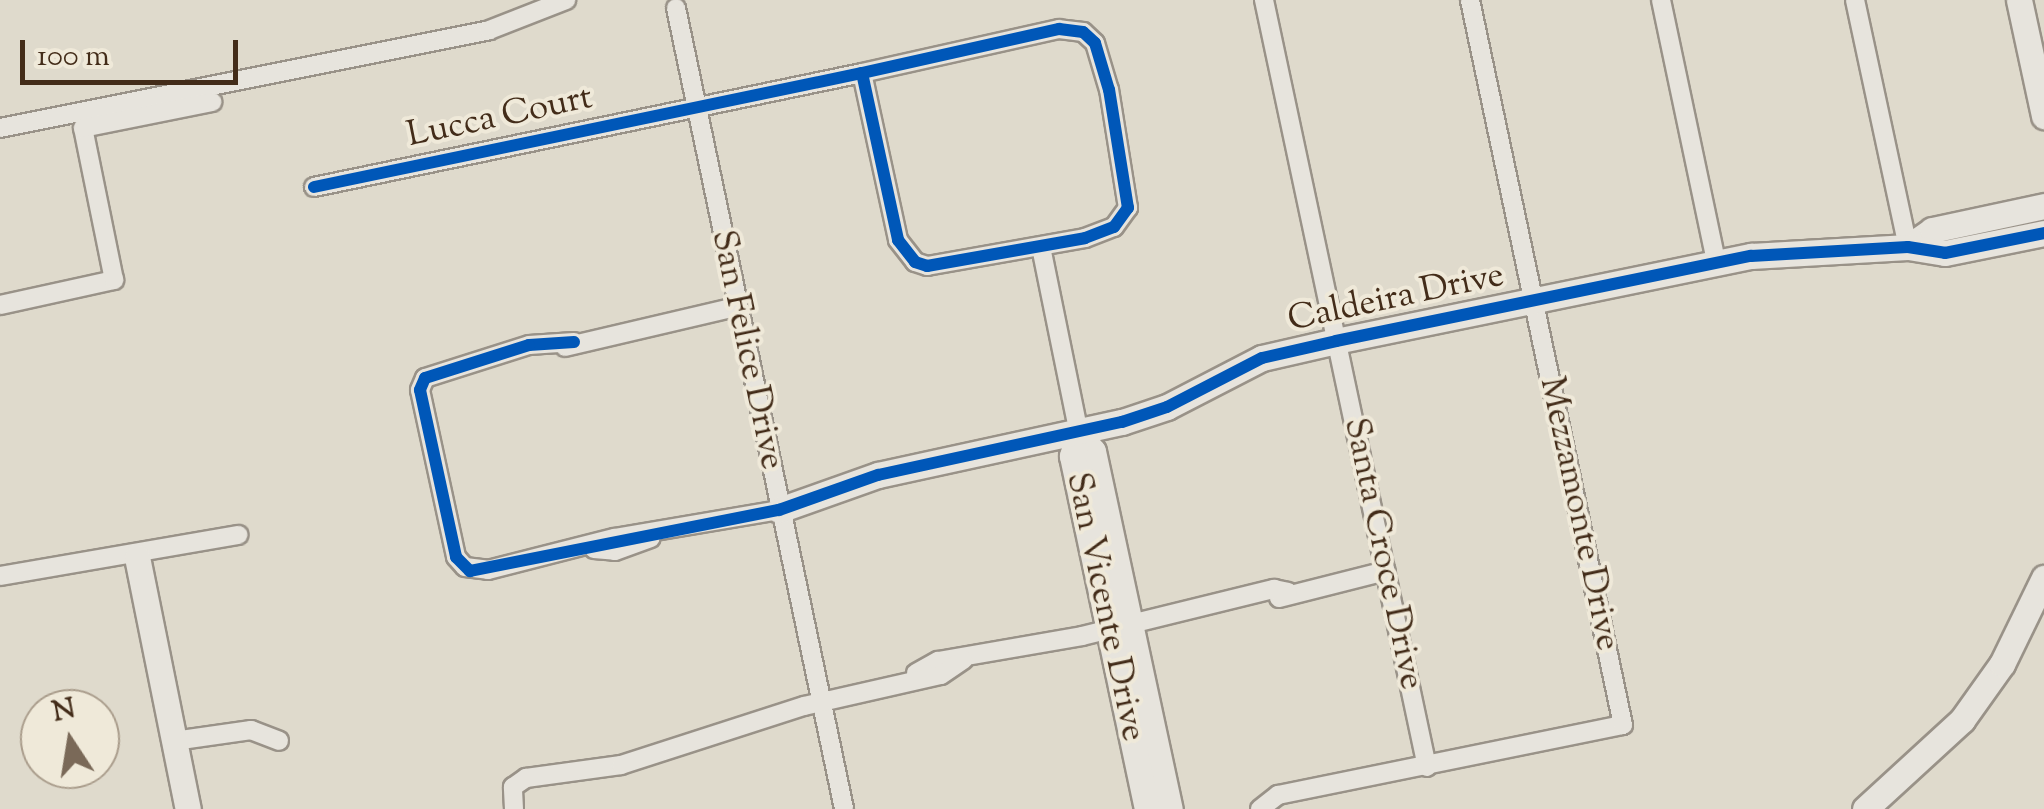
<!DOCTYPE html>
<html>
<head>
<meta charset="utf-8">
<style>
  body { margin:0 }
  #map { position:relative; width:2044px; height:809px; overflow:hidden; background:#dfdacc; font-family:"Sorts Mill Goudy",serif }
  div>[style] { position:absolute }
  [style*='--x'] { left:calc(var(--x)*1px); top:calc(var(--y)*1px); width:calc(var(--w)*1px); rotate:calc(var(--a)*1deg) }
  .roads { filter:drop-shadow(2px 0 #999288) drop-shadow(-2px 0 #999288) drop-shadow(0 2px #999288) drop-shadow(0 -2px #999288) }
  .street>* { height:18px; margin:-9px; padding:0 9px; transform-origin:9px; border-radius:9px; background:#e7e4dd }
  .secondary>* { height:25px; margin:-12.5px; padding:0 12.5px; transform-origin:12.5px; border-radius:12.5px; background:#e7e4dd }
  .cycleway>* { height:12px; margin:-6px; padding:0 6px; transform-origin:6px; border-radius:6px; background:#0057b8 }
  span { translate:-50% -50%; white-space:nowrap; text-align:center; line-height:1.15; -webkit-text-stroke:8px #efe9d9; paint-order:stroke }
  .street-label { font-size:35px; color:#432c19 }
  .north { position:absolute; left:20px; top:689px; width:100px; height:100px; box-sizing:border-box; background:#efe9d9; border:2px solid #aa9d8c; border-radius:50%; rotate:348deg; font-size:28px; font-weight:700; line-height:40px; text-align:center; color:#432c19 }
  .north::after { content:''; display:block; margin:auto; width:35px; height:45px; background:#7a6958; clip-path:polygon(50% 0,100% 100%,50% 72%,0 100%) }
  .scale { position:absolute; left:20px; top:40px; width:218px; height:45px; box-sizing:border-box; border:5px solid #432c19; border-top:0; padding-left:12px; font-size:30px; line-height:35px; white-space:nowrap; color:#432c19; -webkit-text-stroke:8px #efe9d9; paint-order:stroke }
</style>
</head>
<body>
<div id="map">
  <div class="roads">
    <div class="street">
      <i style="--x:1264;--y:0;--w:784;--a:78"></i>
      <i style="--x:1661;--y:0;--w:268;--a:78.1"></i>
      <i style="--x:1855;--y:0;--w:253;--a:77.9"></i>
      <i style="--x:676;--y:8;--w:818;--a:78.15"></i>
      <i style="--x:0;--y:128;--w:499;--a:-11.3"></i>
      <i style="--x:489;--y:30;--w:83;--a:-21.3"></i>
      <i style="--x:314;--y:187;--w:560;--a:-11.75"></i>
      <i style="--x:862;--y:73;--w:171;--a:77.8"></i>
      <i style="--x:898;--y:240;--w:28;--a:52"></i>
      <i style="--x:915;--y:262;--w:13;--a:18"></i>
      <i style="--x:927;--y:266;--w:160;--a:-10"></i>
      <i style="--x:1085;--y:238;--w:31;--a:-21"></i>
      <i style="--x:1114;--y:227;--w:24;--a:-54"></i>
      <i style="--x:1128;--y:208;--w:120;--a:-99.1"></i>
      <i style="--x:1109;--y:90;--w:49;--a:-106.6"></i>
      <i style="--x:1095;--y:43;--w:16;--a:-137"></i>
      <i style="--x:1083;--y:32;--w:24;--a:-173"></i>
      <i style="--x:1059;--y:29;--w:202;--a:167.4"></i>
      <i style="--x:1041;--y:247;--w:191;--a:78.5"></i>
      <i style="--x:0;--y:305;--w:117;--a:-12.4"></i>
      <i style="--x:114;--y:280;--w:155;--a:-101.5"></i>
      <i style="--x:83;--y:128;--w:132;--a:-11.4"></i>
      <i style="--x:574;--y:342;--w:45;--a:176.2"></i>
      <i style="--x:529;--y:345;--w:109;--a:162.4"></i>
      <i style="--x:425;--y:378;--w:13;--a:113"></i>
      <i style="--x:420;--y:390;--w:171;--a:77.8"></i>
      <i style="--x:456;--y:557;--w:13;--a:48"></i>
      <i style="--x:465;--y:567;--w:23;--a:7"></i>
      <i style="--x:488;--y:570;--w:130;--a:-14.3"></i>
      <i style="--x:614;--y:538;--w:167;--a:-9.6"></i>
      <i style="--x:565;--y:347;--w:175;--a:-13.2"></i>
      <i style="--x:594;--y:549;--w:21;--a:5"></i>
      <i style="--x:615;--y:551;--w:38;--a:-20"></i>
      <i style="--x:0;--y:576;--w:242;--a:-9.8"></i>
      <i style="--x:1279;--y:598;--w:110;--a:-14.2"></i>
      <i style="--x:916;--y:673;--w:25;--a:-29"></i>
      <i style="--x:938;--y:661;--w:146;--a:-9.8"></i>
      <i style="--x:1082;--y:636;--w:198;--a:-13.8"></i>
      <i style="--x:1274;--y:589;--w:14;--a:12"></i>
      <i style="--x:174;--y:741;--w:78;--a:-8.1"></i>
      <i style="--x:251;--y:730;--w:30;--a:21"></i>
      <i style="--x:514;--y:809;--w:22;--a:-93"></i>
      <i style="--x:513;--y:787;--w:16;--a:-35"></i>
      <i style="--x:526;--y:778;--w:96;--a:-7.8"></i>
      <i style="--x:621;--y:765;--w:192;--a:-17.9"></i>
      <i style="--x:804;--y:706;--w:140;--a:-12.8"></i>
      <i style="--x:941;--y:675;--w:27;--a:-34"></i>
      <i style="--x:1260;--y:809;--w:23;--a:-38"></i>
      <i style="--x:1278;--y:795;--w:352;--a:-11.5"></i>
      <i style="--x:1623;--y:725;--w:741;--a:-101.92"></i>
    </div>
    <div class="secondary">
      <i style="--x:2019;--y:0;--w:119;--a:77.8"></i>
      <i style="--x:1908;--y:247;--w:29;--a:-35"></i>
      <i style="--x:1932;--y:230;--w:115;--a:-12.1"></i>
      <i style="--x:1079;--y:434;--w:22;--a:51"></i>
      <i style="--x:1093;--y:451;--w:366;--a:77.9"></i>
      <i style="--x:1079;--y:434;--w:23;--a:108"></i>
      <i style="--x:1072;--y:456;--w:361;--a:78"></i>
      <i style="--x:779;--y:510;--w:105;--a:-19.5"></i>
      <i style="--x:878;--y:475;--w:250;--a:-12.3"></i>
      <i style="--x:1122;--y:422;--w:47;--a:-18.4"></i>
      <i style="--x:1167;--y:407;--w:107;--a:-27.3"></i>
      <i style="--x:1262;--y:358;--w:76;--a:-12.9"></i>
      <i style="--x:1336;--y:341;--w:424;--a:-11.6"></i>
      <i style="--x:1751;--y:256;--w:157;--a:-3.3"></i>
      <i style="--x:1908;--y:247;--w:37;--a:9"></i>
      <i style="--x:1945;--y:253;--w:101;--a:-11.4"></i>
      <i style="--x:137;--y:557;--w:257;--a:78.6"></i>
      <i style="--x:1865;--y:809;--w:132;--a:-42.5"></i>
      <i style="--x:1962;--y:720;--w:69;--a:-54.5"></i>
      <i style="--x:2002;--y:664;--w:96;--a:-64"></i>
    </div>
  </div>
  <div class="cycleway">
    <i style="--x:314;--y:187;--w:560;--a:-11.75"></i>
    <i style="--x:862;--y:73;--w:171;--a:77.8"></i>
    <i style="--x:898;--y:240;--w:28;--a:52"></i>
    <i style="--x:915;--y:262;--w:13;--a:18"></i>
    <i style="--x:927;--y:266;--w:160;--a:-10"></i>
    <i style="--x:1085;--y:238;--w:31;--a:-21"></i>
    <i style="--x:1114;--y:227;--w:24;--a:-54"></i>
    <i style="--x:1128;--y:208;--w:120;--a:-99.1"></i>
    <i style="--x:1109;--y:90;--w:49;--a:-106.6"></i>
    <i style="--x:1095;--y:43;--w:16;--a:-137"></i>
    <i style="--x:1083;--y:32;--w:24;--a:-173"></i>
    <i style="--x:1059;--y:29;--w:202;--a:167.4"></i>
    <i style="--x:574;--y:342;--w:45;--a:176.2"></i>
    <i style="--x:529;--y:345;--w:109;--a:162.4"></i>
    <i style="--x:425;--y:378;--w:13;--a:113"></i>
    <i style="--x:420;--y:390;--w:171;--a:77.8"></i>
    <i style="--x:456;--y:557;--w:20;--a:45"></i>
    <i style="--x:470;--y:571;--w:315;--a:-11.2"></i>
    <i style="--x:779;--y:510;--w:105;--a:-19.5"></i>
    <i style="--x:878;--y:475;--w:250;--a:-12.3"></i>
    <i style="--x:1122;--y:422;--w:47;--a:-18.4"></i>
    <i style="--x:1167;--y:407;--w:107;--a:-27.3"></i>
    <i style="--x:1262;--y:358;--w:76;--a:-12.9"></i>
    <i style="--x:1336;--y:341;--w:424;--a:-11.6"></i>
    <i style="--x:1751;--y:256;--w:157;--a:-3.3"></i>
    <i style="--x:1908;--y:247;--w:37;--a:9"></i>
    <i style="--x:1945;--y:253;--w:101;--a:-11.4"></i>
  </div>
  <div class="street-label">
    <span style="left:500px;top:118px;rotate:-12deg">Lucca Court</span>
    <span style="left:1396px;top:299px;rotate:-12deg">Caldeira Drive</span>
    <span style="left:746px;top:350px;rotate:78deg">San Felice Drive</span>
    <span style="left:1578px;top:514px;rotate:78deg">Mezzamonte Drive</span>
    <span style="left:1382px;top:554px;rotate:78deg">Santa Croce Drive</span>
    <span style="left:1104px;top:607px;rotate:78deg">San Vicente Drive</span>
  </div>
  <div class="north">N</div>
  <div class="scale">100 m</div>
</div>
</body>
</html>
